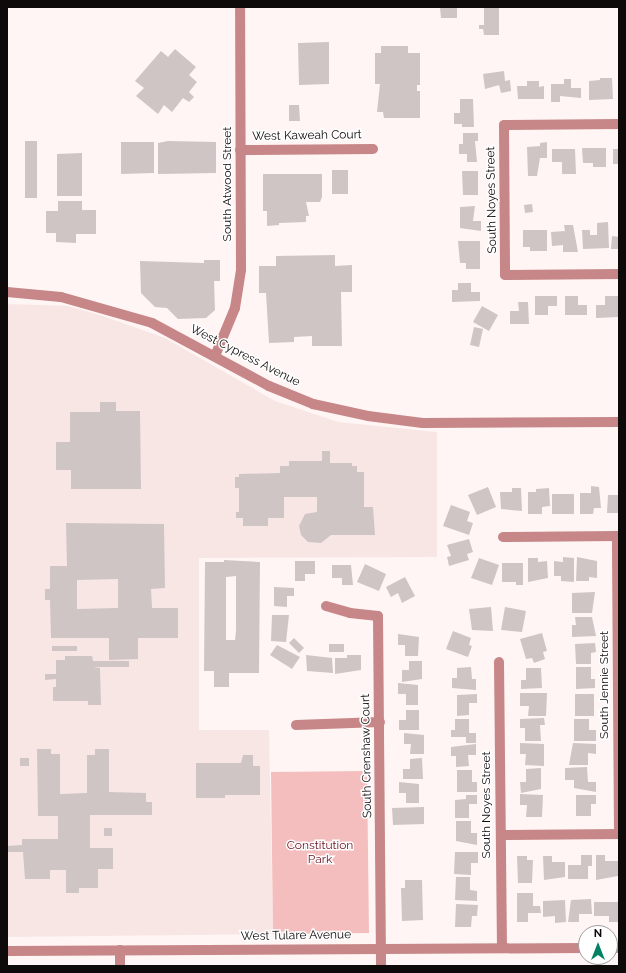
<!DOCTYPE html>
<html>
<head>
<meta charset="utf-8">
<style>
  body { margin:0 }
  #map { position:relative; width:626px; height:973px; overflow:hidden; background:#fff5f4; font-family:Raleway,sans-serif }
  div>[style] { position:absolute }
  [style*='--x'] { left:calc(var(--x)*1px); top:calc(var(--y)*1px); width:calc(var(--w)*1px); rotate:calc(var(--a)*1deg) }
  .built>* { inset:0; background:#f8e6e5 }
  .green>* { inset:0; background:#f5bebe }
  .building>* { inset:0; background:#cfc5c5 }
  .minor>* { height:10px; margin:-5px; padding:0 5px; transform-origin:5px; border-radius:5px; background:#c78687 }
  .tertiary>* { height:10px; margin:-5px; padding:0 5px; transform-origin:5px; border-radius:5px; background:#c78687 }
  span { translate:-50% -50%; white-space:nowrap; text-align:center; line-height:1.15; -webkit-text-stroke:3px #fff; paint-order:stroke }
  .street-label { font-size:12px; color:#0e0a0a }
  .park-label { font-size:12px; color:#68121f }
  .frame { position:absolute; inset:0; border:8px solid #0e0a0a; pointer-events:none }
  .north { position:absolute; left:578px; top:925px; width:40px; height:40px; box-sizing:border-box; background:#fff; border:1px solid #9f9d9d; border-radius:50%; rotate:0deg; font-size:11px; font-weight:700; line-height:16px; text-align:center; color:#0e0a0a }
  .north::after { content:''; display:block; margin:auto; width:14px; height:18px; background:#018263; clip-path:polygon(50% 0,100% 100%,50% 72%,0 100%) }
</style>
</head>
<body>
<div id="map">
  <div class="built">
    <i style="clip-path:polygon(7px 304px,68px 306px,103px 316px,165px 338px,275px 401px,338px 422px,437px 432px,437px 557px,199px 558px,199px 730px,269px 730px,273px 934px,7px 937px)"></i>
  </div>
  <div class="green">
    <i style="clip-path:polygon(367px 771px,369px 933px,273px 934px,271px 772px)"></i>
  </div>
  <div class="building">
    <i style="clip-path:polygon(440px 7px,457px 7px,457px 18px,441px 18px)"></i>
    <i style="clip-path:polygon(484px 7px,499px 7px,499px 35px,484px 35px,483px 29px,479px 29px,479px 25px,484px 25px)"></i>
    <i style="clip-path:polygon(329px 42px,329px 84px,299px 85px,298px 43px)"></i>
    <i style="clip-path:polygon(381px 46px,408px 46px,408px 53px,420px 53px,420px 85px,417px 85px,417px 91px,420px 91px,420px 118px,384px 118px,383px 112px,377px 112px,380px 84px,375px 84px,375px 53px,381px 53px)"></i>
    <i style="clip-path:polygon(175px 49px,196px 67px,189px 75px,197px 82px,189px 92px,194px 97px,189px 102px,183px 98px,172px 112px,164px 105px,158px 114px,136px 96px,144px 88px,135px 81px,161px 51px,168px 57px)"></i>
    <i style="clip-path:polygon(504px 71px,505px 81px,510px 80px,511px 91px,501px 93px,499px 85px,485px 89px,483px 74px)"></i>
    <i style="clip-path:polygon(600px 78px,612px 78px,613px 99px,589px 100px,589px 81px,600px 80px)"></i>
    <i style="clip-path:polygon(564px 79px,571px 79px,571px 88px,581px 88px,581px 98px,560px 96px,560px 102px,551px 102px,551px 84px,564px 84px)"></i>
    <i style="clip-path:polygon(527px 81px,539px 81px,539px 87px,544px 86px,544px 99px,518px 99px,517px 86px,527px 86px)"></i>
    <i style="clip-path:polygon(460px 99px,473px 99px,474px 127px,462px 127px,462px 124px,454px 124px,454px 113px,460px 113px)"></i>
    <i style="clip-path:polygon(289px 105px,299px 105px,300px 121px,289px 121px)"></i>
    <i style="clip-path:polygon(463px 133px,478px 133px,478px 141px,475px 141px,477px 162px,467px 162px,467px 154px,459px 154px,459px 144px,463px 144px)"></i>
    <i style="clip-path:polygon(25px 141px,37px 141px,37px 198px,25px 198px)"></i>
    <i style="clip-path:polygon(168px 141px,216px 142px,216px 173px,158px 174px,158px 143px)"></i>
    <i style="clip-path:polygon(121px 142px,154px 142px,154px 173px,121px 174px)"></i>
    <i style="clip-path:polygon(547px 142px,547px 158px,540px 158px,537px 176px,528px 176px,527px 147px,540px 146px,540px 143px)"></i>
    <i style="clip-path:polygon(582px 148px,606px 148px,606px 167px,593px 167px,593px 163px,583px 163px)"></i>
    <i style="clip-path:polygon(552px 149px,575px 149px,576px 174px,562px 174px,562px 162px,552px 162px)"></i>
    <i style="clip-path:polygon(613px 149px,619px 149px,619px 164px,613px 164px)"></i>
    <i style="clip-path:polygon(82px 153px,82px 196px,57px 196px,57px 154px)"></i>
    <i style="clip-path:polygon(332px 170px,348px 170px,348px 194px,332px 194px)"></i>
    <i style="clip-path:polygon(462px 171px,478px 171px,478px 195px,463px 195px)"></i>
    <i style="clip-path:polygon(263px 174px,322px 174px,322px 197px,320px 202px,306px 202px,309px 216px,306px 216px,306px 222px,279px 223px,279px 225px,267px 226px,267px 211px,263px 211px)"></i>
    <i style="clip-path:polygon(58px 201px,82px 201px,82px 210px,96px 210px,96px 234px,76px 234px,76px 243px,56px 242px,56px 233px,46px 233px,46px 211px,58px 211px)"></i>
    <i style="clip-path:polygon(532px 204px,533px 212px,525px 213px,524px 205px)"></i>
    <i style="clip-path:polygon(475px 206px,473px 221px,481px 221px,481px 231px,460px 228px,460px 207px)"></i>
    <i style="clip-path:polygon(608px 222px,609px 248px,583px 249px,582px 230px,590px 230px,590px 235px,597px 235px,597px 223px)"></i>
    <i style="clip-path:polygon(564px 225px,573px 225px,578px 252px,563px 252px,563px 245px,552px 246px,551px 232px,565px 231px)"></i>
    <i style="clip-path:polygon(523px 230px,547px 230px,547px 251px,530px 251px,530px 247px,523px 247px)"></i>
    <i style="clip-path:polygon(612px 236px,619px 237px,619px 249px,611px 249px)"></i>
    <i style="clip-path:polygon(458px 241px,480px 241px,480px 269px,466px 269px,466px 263px,460px 263px)"></i>
    <i style="clip-path:polygon(335px 255px,335px 266px,352px 265px,352px 292px,341px 292px,342px 346px,312px 346px,312px 336px,294px 337px,294px 342px,269px 343px,266px 293px,259px 293px,259px 266px,276px 266px,276px 256px)"></i>
    <i style="clip-path:polygon(204px 260px,220px 260px,220px 281px,214px 281px,215px 310px,206px 318px,178px 319px,167px 308px,155px 307px,141px 293px,140px 261px,204px 263px)"></i>
    <i style="clip-path:polygon(458px 283px,471px 283px,471px 292px,480px 292px,480px 301px,452px 302px,452px 290px,458px 290px)"></i>
    <i style="clip-path:polygon(535px 296px,557px 296px,557px 306px,548px 306px,548px 315px,535px 315px)"></i>
    <i style="clip-path:polygon(565px 296px,578px 296px,578px 305px,587px 305px,587px 315px,565px 315px)"></i>
    <i style="clip-path:polygon(605px 296px,618px 296px,619px 317px,596px 318px,596px 305px,605px 305px)"></i>
    <i style="clip-path:polygon(518px 302px,528px 302px,529px 324px,510px 324px,510px 311px,519px 311px)"></i>
    <i style="clip-path:polygon(482px 306px,498px 315px,489px 331px,473px 322px)"></i>
    <i style="clip-path:polygon(474px 327px,483px 329px,479px 347px,470px 345px)"></i>
    <i style="clip-path:polygon(100px 402px,116px 402px,116px 411px,140px 411px,141px 489px,71px 489px,71px 470px,56px 470px,56px 442px,70px 442px,70px 412px,100px 412px)"></i>
    <i style="clip-path:polygon(322px 451px,330px 451px,330px 463px,352px 463px,352px 466px,357px 466px,357px 472px,364px 472px,364px 507px,373px 507px,375px 535px,331px 535px,321px 543px,308px 542px,301px 535px,299px 526px,305px 514px,317px 512px,317px 497px,284px 497px,284px 518px,268px 518px,268px 526px,243px 526px,243px 518px,236px 518px,236px 512px,239px 512px,239px 488px,235px 488px,235px 477px,239px 477px,239px 474px,280px 473px,280px 466px,289px 466px,289px 461px,322px 461px)"></i>
    <i style="clip-path:polygon(591px 486px,599px 487px,601px 508px,594px 508px,593px 514px,580px 514px,580px 493px,591px 493px)"></i>
    <i style="clip-path:polygon(488px 487px,496px 507px,477px 515px,468px 495px)"></i>
    <i style="clip-path:polygon(512px 488px,521px 488px,522px 511px,501px 509px,500px 492px,512px 492px)"></i>
    <i style="clip-path:polygon(549px 488px,550px 506px,542px 507px,542px 514px,528px 514px,528px 492px,536px 492px,536px 489px)"></i>
    <i style="clip-path:polygon(552px 494px,574px 494px,574px 514px,552px 514px)"></i>
    <i style="clip-path:polygon(608px 495px,619px 495px,619px 513px,607px 513px)"></i>
    <i style="clip-path:polygon(451px 505px,470px 512px,467px 521px,473px 523px,469px 535px,443px 526px)"></i>
    <i style="clip-path:polygon(evenodd,66px 523px,164px 524px,165px 588px,151px 589px,152px 608px,178px 608px,178px 638px,138px 638px,138px 659px,109px 660px,109px 638px,51px 638px,50px 600px,45px 600px,45px 589px,50px 589px,50px 566px,67px 566px,66px 523px,118px 579px,118px 608px,77px 609px,77px 580px,118px 579px)"></i>
    <i style="clip-path:polygon(469px 539px,473px 552px,467px 554px,469px 560px,449px 566px,447px 557px,451px 556px,447px 545px)"></i>
    <i style="clip-path:polygon(563px 557px,574px 558px,574px 582px,561px 581px,561px 576px,554px 576px,554px 561px,563px 562px)"></i>
    <i style="clip-path:polygon(577px 557px,597px 561px,597px 578px,589px 577px,589px 581px,576px 581px)"></i>
    <i style="clip-path:polygon(479px 558px,499px 565px,492px 585px,471px 578px)"></i>
    <i style="clip-path:polygon(528px 558px,538px 558px,538px 562px,547px 561px,548px 578px,528px 582px)"></i>
    <i style="clip-path:polygon(evenodd,224px 560px,260px 562px,259px 673px,229px 673px,229px 687px,214px 687px,214px 671px,204px 671px,205px 562px,224px 562px,224px 560px,236px 576px,236px 631px,235px 640px,226px 640px,226px 577px,236px 576px)"></i>
    <i style="clip-path:polygon(295px 561px,315px 561px,315px 574px,305px 574px,305px 581px,295px 581px)"></i>
    <i style="clip-path:polygon(502px 563px,523px 563px,523px 585px,516px 585px,516px 582px,502px 582px)"></i>
    <i style="clip-path:polygon(365px 564px,386px 574px,379px 591px,357px 582px)"></i>
    <i style="clip-path:polygon(332px 565px,351px 565px,353px 585px,342px 585px,342px 578px,332px 578px)"></i>
    <i style="clip-path:polygon(405px 577px,415px 596px,402px 603px,398px 593px,391px 597px,386px 587px)"></i>
    <i style="clip-path:polygon(274px 587px,294px 588px,294px 596px,287px 596px,287px 607px,274px 606px)"></i>
    <i style="clip-path:polygon(595px 592px,592px 613px,572px 613px,572px 593px)"></i>
    <i style="clip-path:polygon(491px 607px,493px 631px,472px 630px,469px 609px)"></i>
    <i style="clip-path:polygon(505px 607px,526px 611px,522px 632px,501px 630px)"></i>
    <i style="clip-path:polygon(272px 615px,289px 615px,286px 642px,271px 641px)"></i>
    <i style="clip-path:polygon(575px 617px,592px 617px,596px 636px,572px 637px,572px 625px,576px 625px)"></i>
    <i style="clip-path:polygon(453px 631px,471px 638px,469px 645px,472px 646px,468px 657px,446px 649px)"></i>
    <i style="clip-path:polygon(542px 633px,547px 651px,543px 652px,545px 659px,534px 663px,532px 658px,526px 659px,520px 639px)"></i>
    <i style="clip-path:polygon(398px 634px,419px 637px,418px 656px,405px 656px,405px 645px,398px 645px)"></i>
    <i style="clip-path:polygon(294px 638px,304px 648px,299px 653px,289px 643px)"></i>
    <i style="clip-path:polygon(595px 643px,596px 652px,591px 653px,591px 664px,576px 664px,575px 644px)"></i>
    <i style="clip-path:polygon(329px 644px,344px 644px,344px 652px,329px 652px)"></i>
    <i style="clip-path:polygon(277px 645px,300px 657px,292px 669px,270px 655px)"></i>
    <i style="clip-path:polygon(52px 646px,77px 646px,77px 651px,52px 651px)"></i>
    <i style="clip-path:polygon(306px 655px,332px 658px,333px 673px,307px 671px)"></i>
    <i style="clip-path:polygon(347px 655px,361px 655px,361px 670px,335px 674px,335px 658px,347px 658px)"></i>
    <i style="clip-path:polygon(65px 656px,92px 656px,93px 661px,129px 661px,129px 667px,93px 667px,100px 668px,101px 705px,88px 705px,88px 701px,53px 701px,53px 687px,56px 687px,56px 679px,45px 680px,45px 674px,56px 674px,56px 660px,65px 660px)"></i>
    <i style="clip-path:polygon(409px 661px,422px 661px,422px 679px,402px 682px,402px 670px,409px 670px)"></i>
    <i style="clip-path:polygon(471px 667px,472px 679px,476px 679px,476px 690px,452px 688px,452px 678px,457px 678px,457px 668px)"></i>
    <i style="clip-path:polygon(576px 667px,591px 667px,591px 679px,595px 679px,595px 688px,576px 689px)"></i>
    <i style="clip-path:polygon(526px 668px,541px 668px,542px 688px,521px 689px,521px 680px,526px 680px)"></i>
    <i style="clip-path:polygon(398px 683px,418px 685px,418px 705px,406px 705px,406px 694px,398px 694px)"></i>
    <i style="clip-path:polygon(520px 693px,547px 693px,546px 716px,528px 716px,529px 706px,520px 706px)"></i>
    <i style="clip-path:polygon(477px 694px,477px 703px,469px 703px,469px 715px,457px 716px,457px 695px)"></i>
    <i style="clip-path:polygon(575px 694px,594px 694px,594px 716px,575px 716px)"></i>
    <i style="clip-path:polygon(406px 710px,419px 710px,419px 730px,399px 730px,399px 720px,406px 720px)"></i>
    <i style="clip-path:polygon(544px 718px,545px 725px,540px 725px,541px 741px,525px 741px,525px 728px,520px 728px,520px 719px)"></i>
    <i style="clip-path:polygon(455px 719px,469px 719px,469px 733px,476px 733px,476px 743px,466px 743px,466px 737px,451px 737px,451px 730px,455px 730px)"></i>
    <i style="clip-path:polygon(574px 719px,589px 719px,589px 730px,596px 730px,596px 741px,574px 741px)"></i>
    <i style="clip-path:polygon(404px 733px,424px 735px,424px 754px,410px 754px,411px 744px,404px 744px)"></i>
    <i style="clip-path:polygon(520px 743px,544px 744px,544px 766px,525px 765px,526px 754px,520px 754px)"></i>
    <i style="clip-path:polygon(573px 743px,596px 744px,596px 754px,588px 753px,588px 765px,569px 765px)"></i>
    <i style="clip-path:polygon(476px 744px,476px 755px,468px 755px,469px 766px,456px 767px,456px 756px,451px 756px,451px 747px)"></i>
    <i style="clip-path:polygon(37px 749px,51px 749px,51px 754px,60px 754px,60px 794px,87px 793px,87px 755px,95px 755px,95px 749px,109px 749px,109px 792px,146px 793px,146px 802px,152px 802px,152px 815px,90px 815px,90px 848px,113px 848px,113px 869px,98px 869px,98px 888px,79px 888px,79px 893px,66px 893px,66px 870px,50px 870px,50px 879px,25px 879px,23px 852px,7px 852px,7px 846px,22px 845px,22px 839px,58px 839px,58px 816px,38px 816px)"></i>
    <i style="clip-path:polygon(243px 755px,253px 755px,253px 766px,260px 766px,260px 795px,225px 795px,225px 798px,196px 798px,196px 763px,241px 763px)"></i>
    <i style="clip-path:polygon(20px 758px,29px 758px,29px 766px,20px 766px)"></i>
    <i style="clip-path:polygon(422px 758px,423px 779px,403px 779px,403px 769px,410px 769px,410px 759px)"></i>
    <i style="clip-path:polygon(587px 767px,588px 782px,596px 782px,596px 792px,574px 788px,574px 780px,565px 780px,565px 768px)"></i>
    <i style="clip-path:polygon(541px 768px,541px 789px,521px 793px,520px 782px,526px 782px,526px 769px)"></i>
    <i style="clip-path:polygon(457px 770px,472px 770px,472px 782px,477px 782px,477px 792px,457px 792px)"></i>
    <i style="clip-path:polygon(399px 782px,419px 784px,419px 803px,406px 803px,406px 793px,399px 793px)"></i>
    <i style="clip-path:polygon(520px 794px,543px 795px,542px 817px,526px 817px,527px 805px,520px 805px)"></i>
    <i style="clip-path:polygon(466px 795px,477px 795px,477px 804px,469px 804px,469px 818px,455px 818px,455px 800px,466px 799px)"></i>
    <i style="clip-path:polygon(576px 795px,596px 795px,596px 804px,591px 804px,591px 816px,576px 816px)"></i>
    <i style="clip-path:polygon(424px 807px,424px 824px,393px 825px,392px 808px)"></i>
    <i style="clip-path:polygon(456px 821px,471px 821px,471px 833px,477px 833px,477px 845px,456px 841px)"></i>
    <i style="clip-path:polygon(104px 828px,112px 828px,112px 836px,104px 836px)"></i>
    <i style="clip-path:polygon(455px 852px,478px 852px,478px 863px,471px 863px,471px 875px,454px 874px)"></i>
    <i style="clip-path:polygon(581px 855px,592px 855px,592px 866px,588px 866px,588px 879px,568px 879px,568px 865px,581px 865px)"></i>
    <i style="clip-path:polygon(596px 855px,605px 855px,605px 861px,618px 861px,618px 876px,596px 880px)"></i>
    <i style="clip-path:polygon(517px 856px,527px 856px,527px 860px,533px 860px,532px 883px,518px 883px)"></i>
    <i style="clip-path:polygon(543px 856px,552px 856px,552px 862px,565px 862px,565px 877px,544px 880px)"></i>
    <i style="clip-path:polygon(456px 877px,470px 877px,470px 890px,477px 891px,477px 901px,455px 900px)"></i>
    <i style="clip-path:polygon(405px 880px,422px 880px,423px 920px,402px 921px,401px 888px,405px 888px)"></i>
    <i style="clip-path:polygon(517px 893px,533px 893px,533px 906px,540px 906px,541px 913px,528px 913px,528px 922px,517px 922px)"></i>
    <i style="clip-path:polygon(591px 899px,592px 914px,579px 914px,579px 922px,568px 922px,571px 900px)"></i>
    <i style="clip-path:polygon(565px 900px,566px 922px,555px 923px,555px 916px,543px 917px,543px 901px)"></i>
    <i style="clip-path:polygon(594px 902px,619px 902px,619px 922px,609px 922px,609px 916px,594px 916px)"></i>
    <i style="clip-path:polygon(456px 904px,478px 905px,477px 916px,472px 916px,471px 927px,455px 927px)"></i>
  </div>
  <div class="minor">
    <i style="--x:619;--y:124;--w:115;--a:179.5"></i>
    <i style="--x:504;--y:125;--w:150;--a:89.6"></i>
    <i style="--x:505;--y:275;--w:114;--a:-0.5"></i>
    <i style="--x:240;--y:150;--w:133;--a:-0.4"></i>
    <i style="--x:215;--y:356;--w:52;--a:-67.4"></i>
    <i style="--x:235;--y:308;--w:39;--a:-81"></i>
    <i style="--x:241;--y:269;--w:262;--a:-90.2"></i>
    <i style="--x:503;--y:537;--w:116;--a:-0.5"></i>
    <i style="--x:326;--y:606;--w:25;--a:16"></i>
    <i style="--x:350;--y:613;--w:28;--a:6"></i>
    <i style="--x:378;--y:616;--w:350;--a:89.5"></i>
    <i style="--x:499;--y:662;--w:286;--a:89.4"></i>
    <i style="--x:296;--y:725;--w:84;--a:-2"></i>
    <i style="--x:501;--y:835;--w:118;--a:-0.5"></i>
    <i style="--x:619;--y:834;--w:298;--a:-90.4"></i>
    <i style="--x:120;--y:966;--w:16;--a:-90"></i>
  </div>
  <div class="tertiary">
    <i style="--x:7;--y:292;--w:54;--a:5.3"></i>
    <i style="--x:61;--y:297;--w:95;--a:15.9"></i>
    <i style="--x:152;--y:323;--w:133;--a:28.3"></i>
    <i style="--x:269;--y:386;--w:48;--a:22.2"></i>
    <i style="--x:313;--y:404;--w:56;--a:12.3"></i>
    <i style="--x:368;--y:416;--w:55;--a:7.3"></i>
    <i style="--x:423;--y:423;--w:196;--a:-0.3"></i>
    <i style="--x:610;--y:948;--w:9;--a:0"></i>
    <i style="--x:7;--y:951;--w:579;--a:-0.3"></i>
  </div>
  <div class="street-label">
    <span style="left:307px;top:136px;rotate:-1deg">West Kaweah Court</span>
    <span style="left:228px;top:184px;rotate:-90deg">South Atwood Street</span>
    <span style="left:492px;top:200px;rotate:-91deg">South Noyes Street</span>
    <span style="left:245px;top:356px;rotate:27deg">West Cypress Avenue</span>
    <span style="left:605px;top:685px;rotate:-90deg">South Jennie Street</span>
    <span style="left:367px;top:756px;rotate:-91deg">South Crenshaw Court</span>
    <span style="left:487px;top:805px;rotate:-90deg">South Noyes Street</span>
    <span style="left:296px;top:936px;rotate:-1deg">West Tulare Avenue</span>
  </div>
  <div class="park-label">
    <span style="left:320px;top:853px">Constitution<br>Park</span>
  </div>
  <div class="frame"></div>
  <div class="north">N</div>
</div>
</body>
</html>
